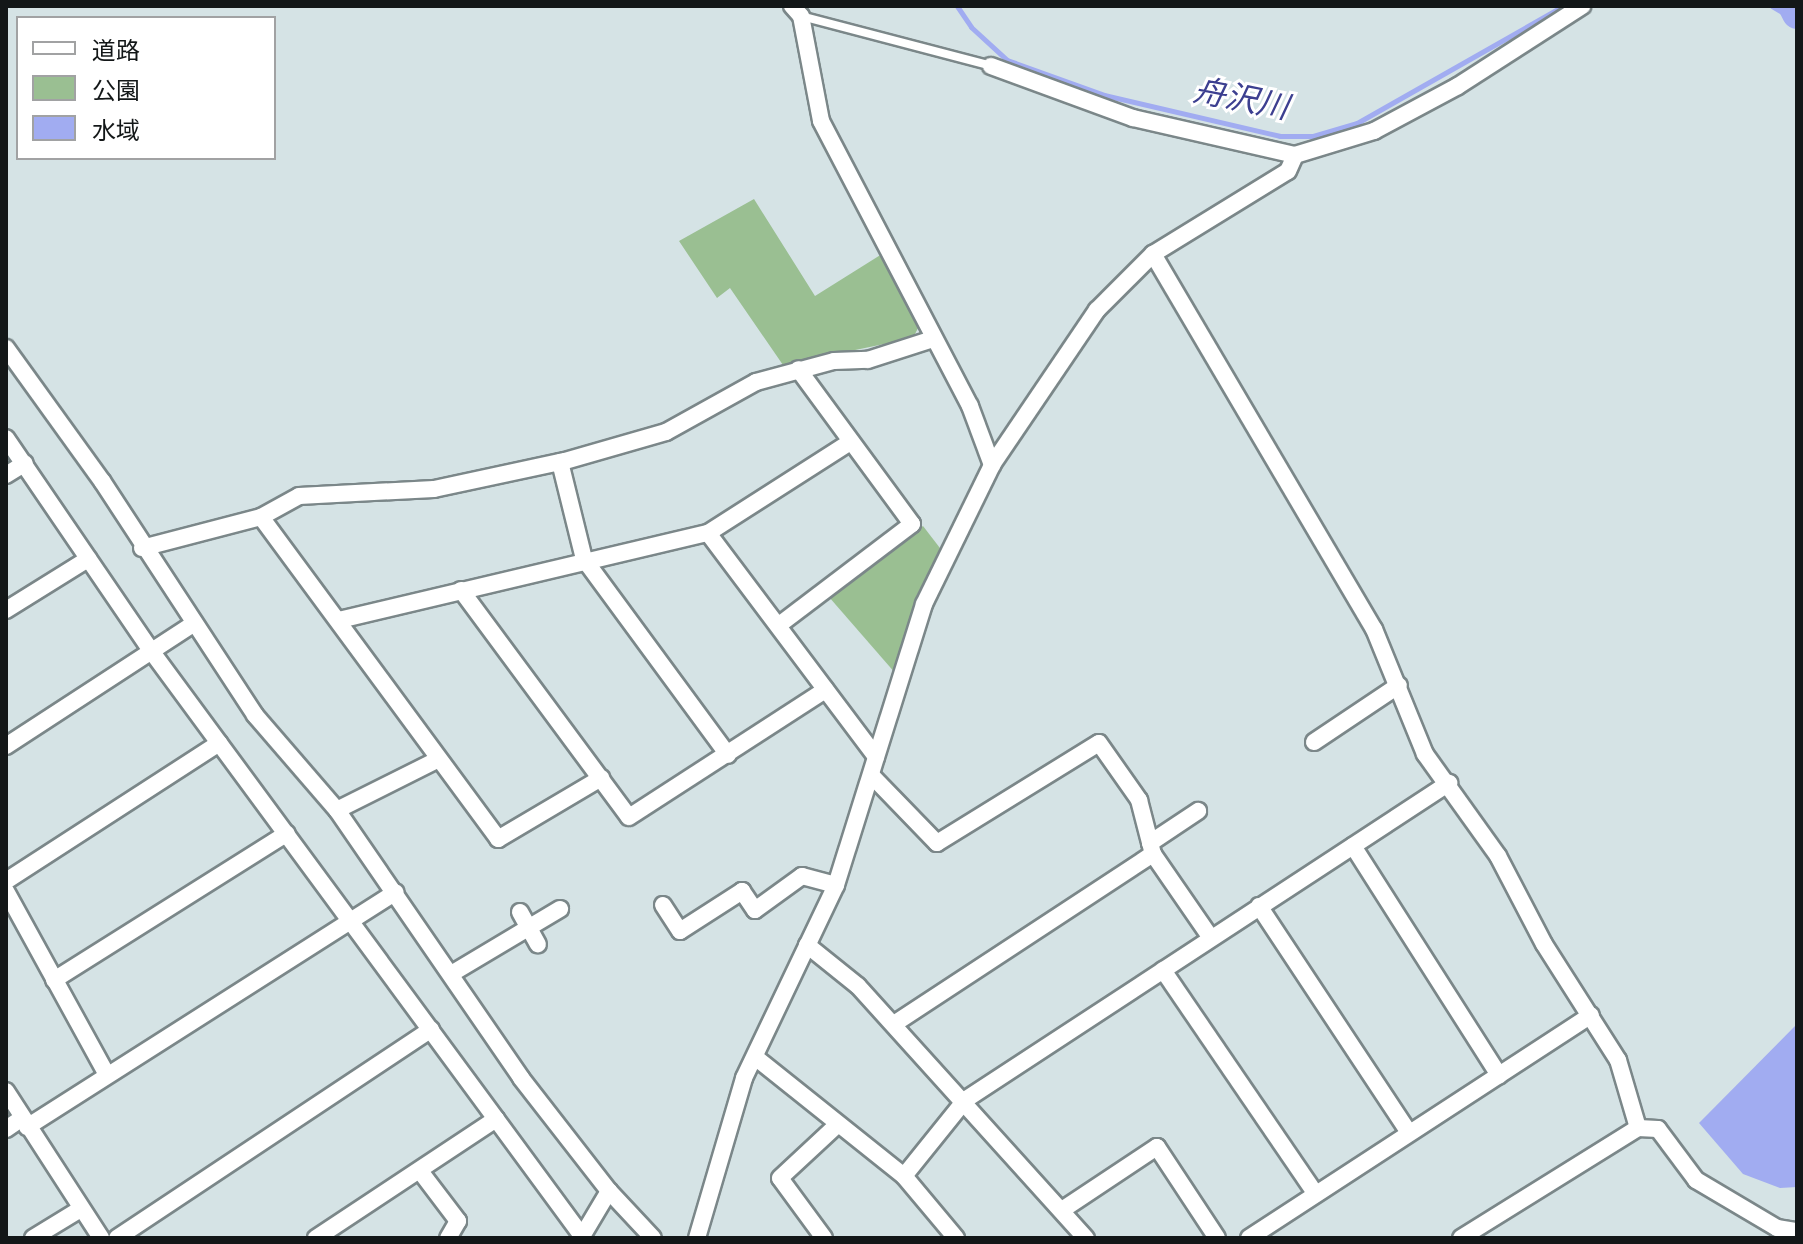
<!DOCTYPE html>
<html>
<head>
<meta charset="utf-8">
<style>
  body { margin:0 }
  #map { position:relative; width:1803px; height:1244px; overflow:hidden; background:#d5e3e5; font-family:Signika,"Noto Sans JP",sans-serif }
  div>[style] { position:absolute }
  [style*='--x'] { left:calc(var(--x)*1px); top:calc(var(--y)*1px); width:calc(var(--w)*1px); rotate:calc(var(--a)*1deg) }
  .green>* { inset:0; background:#9abf92 }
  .water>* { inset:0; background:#a1acf1 }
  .stream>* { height:5px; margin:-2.5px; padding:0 2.5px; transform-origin:2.5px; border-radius:2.5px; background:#a1acf1 }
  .river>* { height:30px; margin:-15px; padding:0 15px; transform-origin:15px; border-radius:15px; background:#a1acf1 }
  .roads { filter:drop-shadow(2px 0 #7b8789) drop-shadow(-2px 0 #7b8789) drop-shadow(0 2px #7b8789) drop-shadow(0 -2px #7b8789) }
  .service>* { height:8px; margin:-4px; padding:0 4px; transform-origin:4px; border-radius:4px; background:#fff }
  .minor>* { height:16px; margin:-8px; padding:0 8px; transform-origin:8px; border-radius:8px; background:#fff }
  span { translate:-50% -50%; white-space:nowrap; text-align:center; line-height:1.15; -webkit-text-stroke:6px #fff; paint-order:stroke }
  .water-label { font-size:32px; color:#3c3f90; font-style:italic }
  .frame { position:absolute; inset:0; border:8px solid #131718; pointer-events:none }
  .legend { position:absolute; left:16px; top:16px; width:260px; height:144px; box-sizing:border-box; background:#fff; border:2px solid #a1a2a3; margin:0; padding:10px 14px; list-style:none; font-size:24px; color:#131718 }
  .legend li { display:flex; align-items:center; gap:16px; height:40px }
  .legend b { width:40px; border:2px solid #a1a2a3 }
</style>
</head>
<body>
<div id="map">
  <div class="green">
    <i style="clip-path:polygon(754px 199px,815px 296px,882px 254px,919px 326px,913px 338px,783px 365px,730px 288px,717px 298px,679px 241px)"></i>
    <i style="clip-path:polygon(923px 526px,943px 552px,896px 674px,829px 597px)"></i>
  </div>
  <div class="water">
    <i style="clip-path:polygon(1797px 1024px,1797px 1187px,1780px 1188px,1743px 1174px,1699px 1123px)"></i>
  </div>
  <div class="stream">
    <i style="--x:957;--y:6;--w:25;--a:56"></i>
    <i style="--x:971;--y:27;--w:49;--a:42.5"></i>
    <i style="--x:1007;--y:60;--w:103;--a:19.8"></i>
    <i style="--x:1104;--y:95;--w:181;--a:13.1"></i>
    <i style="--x:1280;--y:136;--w:33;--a:0"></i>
    <i style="--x:1313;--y:136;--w:46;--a:-16.5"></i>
    <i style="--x:1357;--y:123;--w:237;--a:-29.6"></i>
    <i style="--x:1772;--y:6;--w:29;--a:31"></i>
  </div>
  <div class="river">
    <i style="--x:1793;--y:6;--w:9;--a:63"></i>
  </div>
  <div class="roads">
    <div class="service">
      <i style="--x:801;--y:16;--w:196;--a:14.7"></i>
    </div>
    <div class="minor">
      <i style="--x:792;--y:6;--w:13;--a:48"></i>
      <i style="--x:801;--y:16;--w:107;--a:79.2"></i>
      <i style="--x:821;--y:121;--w:322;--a:62.4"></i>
      <i style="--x:970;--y:406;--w:63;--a:69.6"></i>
      <i style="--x:991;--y:66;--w:151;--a:20.1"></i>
      <i style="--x:1133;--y:118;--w:166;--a:12.9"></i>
      <i style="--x:1295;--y:155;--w:83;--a:-16.9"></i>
      <i style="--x:1374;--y:131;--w:95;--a:-28.2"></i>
      <i style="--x:1458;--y:86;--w:148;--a:-32.8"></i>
      <i style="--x:1153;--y:254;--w:435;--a:59.5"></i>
      <i style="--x:1374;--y:629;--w:135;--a:67.8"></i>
      <i style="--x:1425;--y:754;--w:125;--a:54.4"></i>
      <i style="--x:1498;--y:856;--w:99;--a:62.4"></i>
      <i style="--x:1544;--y:944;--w:138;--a:57.5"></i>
      <i style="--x:1618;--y:1060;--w:71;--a:73.6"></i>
      <i style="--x:6;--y:348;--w:164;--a:54.2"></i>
      <i style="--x:102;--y:481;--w:280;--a:56.8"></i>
      <i style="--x:255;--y:715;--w:125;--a:49.2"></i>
      <i style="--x:337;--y:810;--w:325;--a:55.5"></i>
      <i style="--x:521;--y:1078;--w:143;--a:52.1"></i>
      <i style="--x:609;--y:1191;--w:64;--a:46.9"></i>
      <i style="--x:6;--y:438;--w:259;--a:55.7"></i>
      <i style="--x:152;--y:652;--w:580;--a:53.62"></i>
      <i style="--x:496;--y:1119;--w:216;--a:146.5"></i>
      <i style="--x:560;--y:462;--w:100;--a:76.1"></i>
      <i style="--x:584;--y:559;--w:243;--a:53.7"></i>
      <i style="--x:6;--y:475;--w:22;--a:-32"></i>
      <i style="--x:261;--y:517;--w:400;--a:53.6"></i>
      <i style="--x:498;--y:839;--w:120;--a:-30.6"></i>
      <i style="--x:708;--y:533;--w:280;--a:53.1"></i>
      <i style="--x:142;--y:548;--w:123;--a:-14.6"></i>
      <i style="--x:261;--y:517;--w:43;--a:-28.9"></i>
      <i style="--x:299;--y:496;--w:135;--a:-3"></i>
      <i style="--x:434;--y:489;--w:134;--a:-12.1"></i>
      <i style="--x:565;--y:461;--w:105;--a:-16"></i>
      <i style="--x:666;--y:432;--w:103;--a:-29.1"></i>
      <i style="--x:756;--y:382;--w:81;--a:-15.1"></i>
      <i style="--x:834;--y:361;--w:34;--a:-2"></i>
      <i style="--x:868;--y:360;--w:68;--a:-17.9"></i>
      <i style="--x:461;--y:590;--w:282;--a:53.5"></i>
      <i style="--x:629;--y:817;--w:234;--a:-32.9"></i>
      <i style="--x:6;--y:610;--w:97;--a:-31.9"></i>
      <i style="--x:339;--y:620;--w:379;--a:-13.3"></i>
      <i style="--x:708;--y:533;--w:167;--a:-32.6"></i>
      <i style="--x:779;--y:625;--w:167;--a:-37.2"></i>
      <i style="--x:912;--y:524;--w:192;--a:-126.3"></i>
      <i style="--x:1314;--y:742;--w:102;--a:-33.8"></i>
      <i style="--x:6;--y:746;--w:225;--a:-33.1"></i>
      <i style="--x:873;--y:777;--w:92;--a:45.9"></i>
      <i style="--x:937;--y:843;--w:190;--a:-31.7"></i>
      <i style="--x:1099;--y:743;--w:70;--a:54.9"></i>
      <i style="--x:1139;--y:800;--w:56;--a:75.5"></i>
      <i style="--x:337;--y:810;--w:112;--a:-26.6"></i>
      <i style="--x:1150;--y:843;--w:58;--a:-33.7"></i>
      <i style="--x:1353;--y:846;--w:272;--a:57.5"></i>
      <i style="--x:6;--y:881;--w:254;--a:-32.9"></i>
      <i style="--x:6;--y:891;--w:210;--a:61.2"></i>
      <i style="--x:663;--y:905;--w:31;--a:57"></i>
      <i style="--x:680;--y:931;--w:74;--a:-32.8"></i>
      <i style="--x:742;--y:891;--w:23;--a:56"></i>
      <i style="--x:755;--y:910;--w:58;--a:-35.9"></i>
      <i style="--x:802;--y:876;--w:35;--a:15"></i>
      <i style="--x:1259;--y:906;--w:272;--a:56.5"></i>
      <i style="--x:520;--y:912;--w:37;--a:61"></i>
      <i style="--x:807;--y:945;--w:65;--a:38.8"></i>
      <i style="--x:858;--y:986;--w:340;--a:47.9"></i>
      <i style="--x:1163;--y:970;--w:271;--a:55.7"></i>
      <i style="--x:451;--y:974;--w:127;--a:-30.8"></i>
      <i style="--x:54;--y:980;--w:275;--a:-32.2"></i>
      <i style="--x:894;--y:1024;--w:310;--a:-33.3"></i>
      <i style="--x:1153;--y:854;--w:102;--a:55.4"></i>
      <i style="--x:755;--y:1057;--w:191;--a:38.6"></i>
      <i style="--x:904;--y:1176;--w:81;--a:50"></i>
      <i style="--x:6;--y:1091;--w:175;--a:57.1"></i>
      <i style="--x:496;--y:1119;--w:145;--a:53.7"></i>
      <i style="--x:27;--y:1127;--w:437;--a:-32.5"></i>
      <i style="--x:6;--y:1129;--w:18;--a:-34"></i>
      <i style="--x:420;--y:1171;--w:63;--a:52.8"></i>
      <i style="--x:458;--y:1221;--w:20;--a:120"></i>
      <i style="--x:904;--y:1176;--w:97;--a:-51.2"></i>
      <i style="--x:965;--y:1100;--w:579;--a:-33.22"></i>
      <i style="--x:1062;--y:1210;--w:114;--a:-33.6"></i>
      <i style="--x:1157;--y:1147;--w:109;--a:56.6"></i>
      <i style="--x:33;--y:1238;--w:54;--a:-31.3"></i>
      <i style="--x:117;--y:1238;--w:377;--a:-33.6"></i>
      <i style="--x:581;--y:1238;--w:55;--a:-59.2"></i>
      <i style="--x:697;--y:1238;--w:167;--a:-73.6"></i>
      <i style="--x:744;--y:1078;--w:214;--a:-64.5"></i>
      <i style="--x:836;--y:885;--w:294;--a:-72.6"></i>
      <i style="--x:924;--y:604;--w:155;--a:-63.9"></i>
      <i style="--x:992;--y:465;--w:187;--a:-55.9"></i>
      <i style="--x:1097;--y:310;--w:79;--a:-45"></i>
      <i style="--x:1153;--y:254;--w:158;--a:-31.6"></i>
      <i style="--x:1288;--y:171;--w:17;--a:-66"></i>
      <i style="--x:824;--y:1238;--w:74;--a:-126.3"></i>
      <i style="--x:780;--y:1178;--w:78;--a:-42.9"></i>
      <i style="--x:1249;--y:1238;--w:408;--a:-33.1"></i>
      <i style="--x:1461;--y:1238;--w:208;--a:-31.9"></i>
      <i style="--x:1638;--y:1128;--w:20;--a:3"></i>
      <i style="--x:1658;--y:1129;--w:64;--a:53.3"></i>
      <i style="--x:1696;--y:1180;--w:94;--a:30.7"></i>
      <i style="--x:1777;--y:1228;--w:20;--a:9"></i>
    </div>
  </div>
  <div class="water-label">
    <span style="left:1241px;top:100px;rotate:11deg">舟沢川</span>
  </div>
  <div class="frame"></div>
  <ul class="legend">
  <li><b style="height:10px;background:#fff"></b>道路</li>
  <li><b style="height:22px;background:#9abf92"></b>公園</li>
  <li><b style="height:22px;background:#a1acf1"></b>水域</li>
  </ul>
</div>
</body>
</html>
